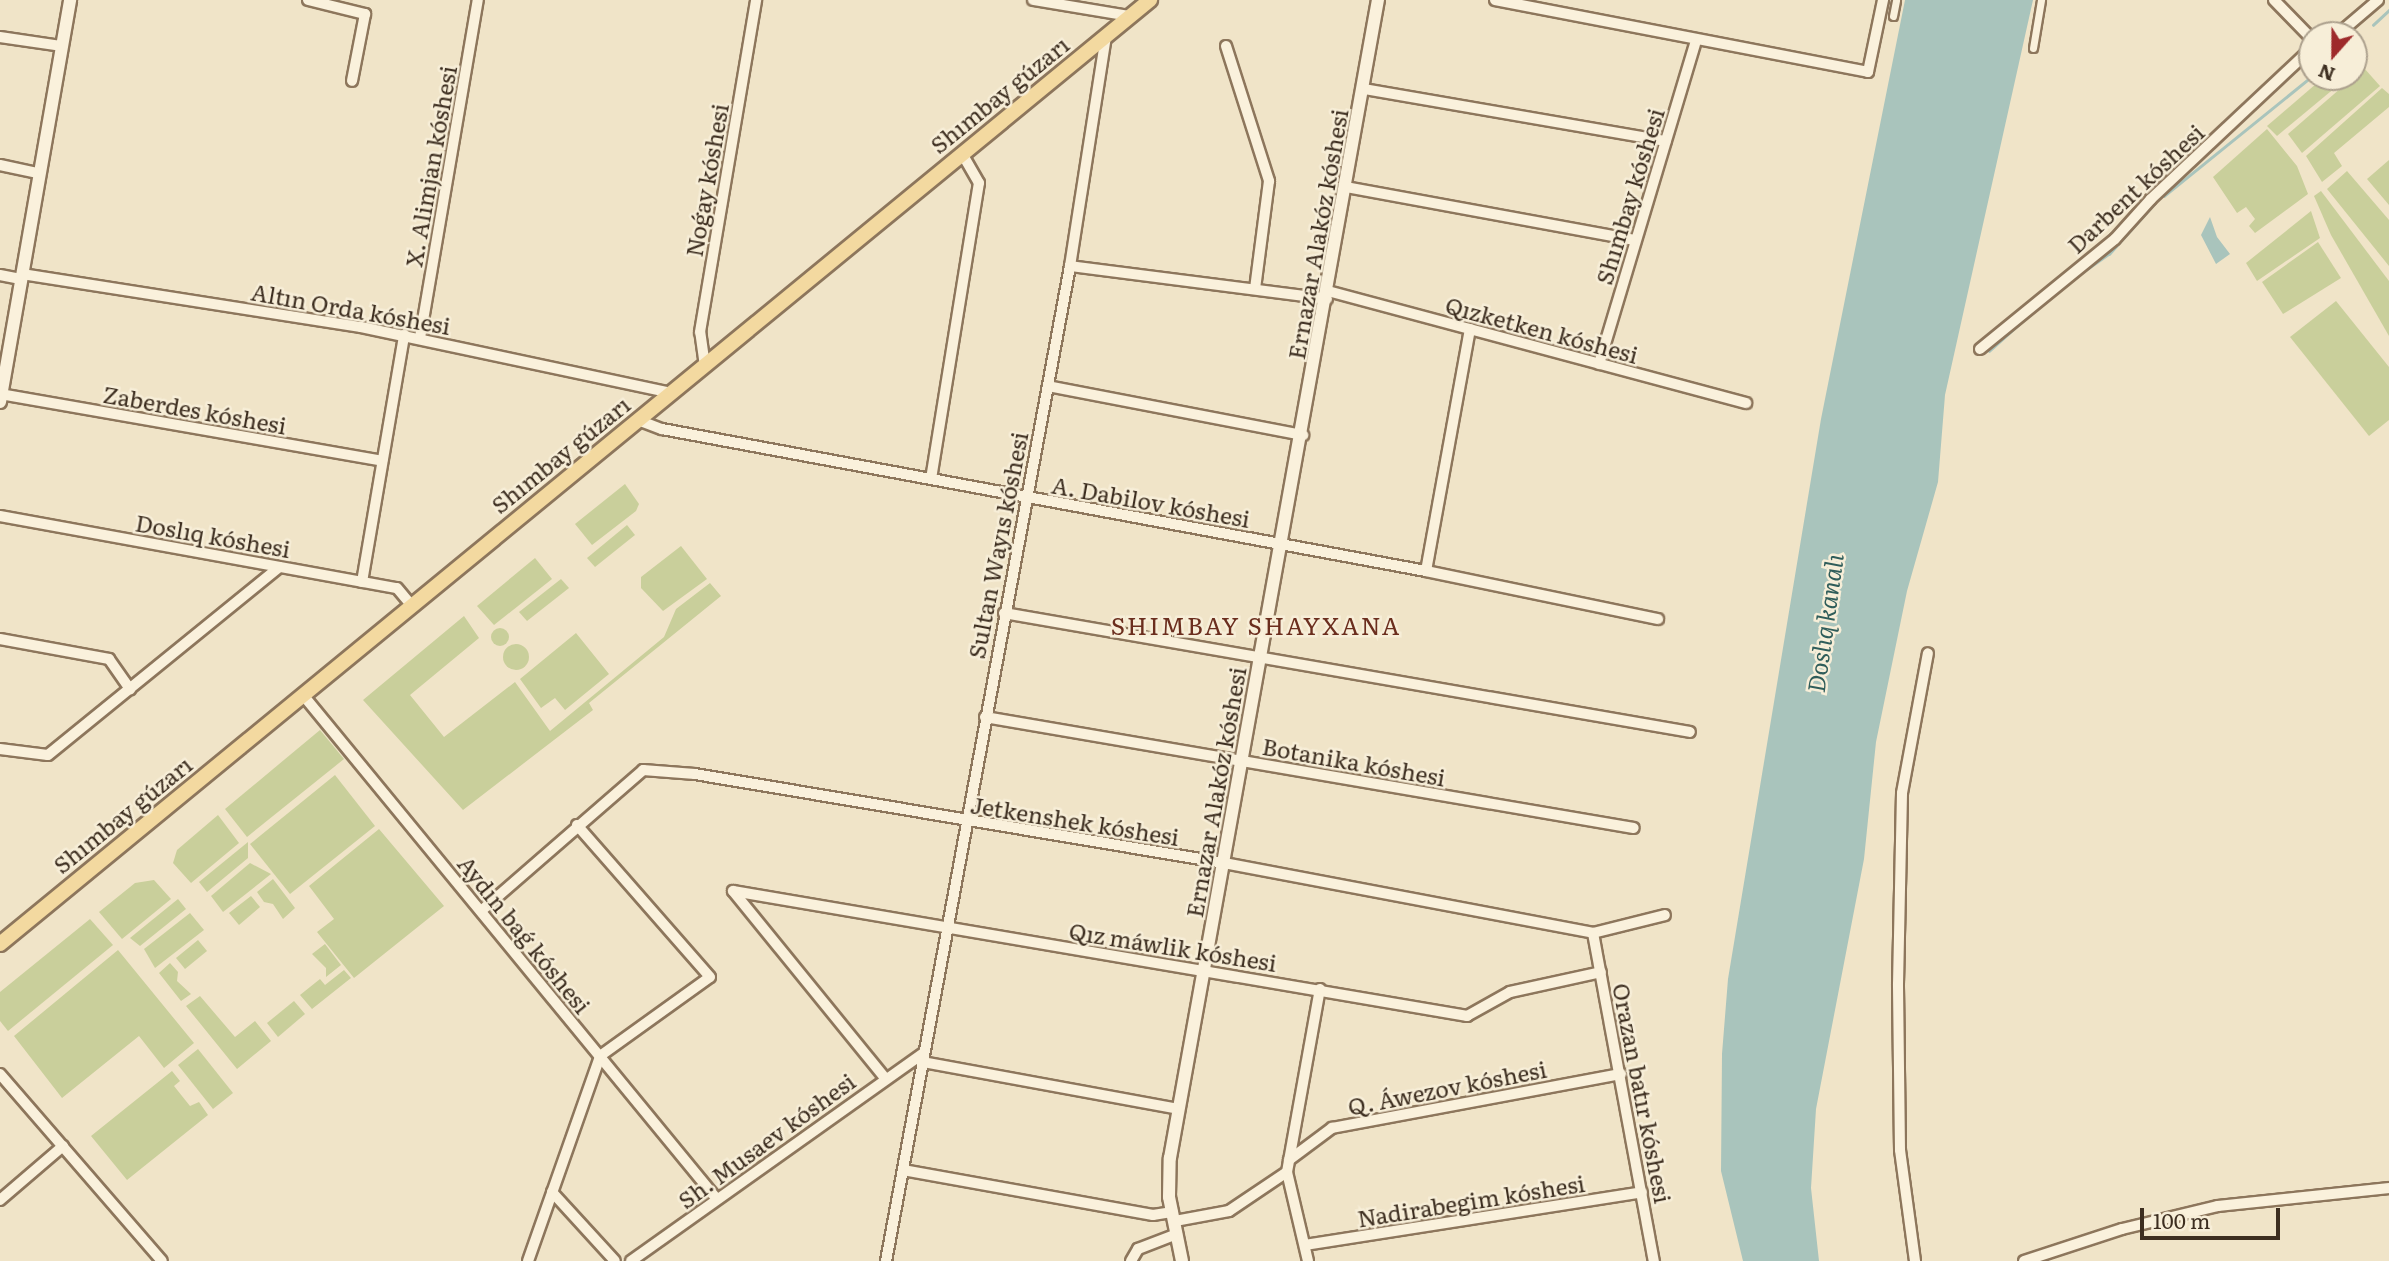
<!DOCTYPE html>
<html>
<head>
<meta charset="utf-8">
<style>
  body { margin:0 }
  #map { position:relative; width:2389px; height:1261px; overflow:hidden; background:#f0e4c8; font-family:Literata,serif }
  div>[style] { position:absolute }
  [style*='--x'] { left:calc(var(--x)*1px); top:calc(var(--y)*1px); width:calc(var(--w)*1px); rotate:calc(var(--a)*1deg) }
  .green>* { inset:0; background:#c9cf9b }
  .round { border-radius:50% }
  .water>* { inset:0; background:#a9c4bc }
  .stream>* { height:2.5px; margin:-1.25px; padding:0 1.25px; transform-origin:1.25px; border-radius:1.25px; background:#a9c4bc }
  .roads { filter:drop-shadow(2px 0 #8d765c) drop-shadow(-2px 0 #8d765c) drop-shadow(0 2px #8d765c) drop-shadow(0 -2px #8d765c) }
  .pedestrian>* { height:7px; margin:-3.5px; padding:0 3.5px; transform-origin:3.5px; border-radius:3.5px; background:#faf1dc }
  .minor>* { height:10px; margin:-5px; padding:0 5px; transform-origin:5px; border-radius:5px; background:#faf1dc }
  .tertiary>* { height:12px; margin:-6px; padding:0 6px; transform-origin:6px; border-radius:6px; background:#faf1dc }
  .secondary>* { height:12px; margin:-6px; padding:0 6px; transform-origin:6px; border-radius:6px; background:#faf1dc }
  .primary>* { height:14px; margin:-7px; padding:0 7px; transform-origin:7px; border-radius:7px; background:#f3d9a0 }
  span { translate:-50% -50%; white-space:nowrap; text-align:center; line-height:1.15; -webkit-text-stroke:5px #f7eed8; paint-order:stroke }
  .street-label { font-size:23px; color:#3d2e20 }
  .water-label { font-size:24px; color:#2f5d5a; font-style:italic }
  .neighbourhood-label { font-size:24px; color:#6b2e1e; letter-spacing:2px }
  .north { position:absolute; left:2298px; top:21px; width:70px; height:70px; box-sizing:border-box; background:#f7eed8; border:2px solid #ada18e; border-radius:50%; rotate:201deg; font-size:19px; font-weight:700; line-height:28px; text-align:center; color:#3d2e20 }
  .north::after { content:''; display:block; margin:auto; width:24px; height:32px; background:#9e2a2b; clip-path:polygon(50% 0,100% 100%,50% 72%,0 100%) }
  .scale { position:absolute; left:2140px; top:1208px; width:140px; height:32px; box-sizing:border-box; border:4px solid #3d2e20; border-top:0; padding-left:9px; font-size:21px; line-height:24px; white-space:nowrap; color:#3d2e20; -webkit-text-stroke:5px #f7eed8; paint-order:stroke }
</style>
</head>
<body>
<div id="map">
  <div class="green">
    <i style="clip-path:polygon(2364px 68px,2380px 86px,2302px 153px,2288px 134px)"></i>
    <i style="clip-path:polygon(2324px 77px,2348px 77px,2277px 136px,2267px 126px)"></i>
    <i style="clip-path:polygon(2382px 88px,2389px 94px,2389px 107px,2334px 153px,2342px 166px,2322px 182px,2306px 156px)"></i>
    <i style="clip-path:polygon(2267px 129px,2297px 166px,2308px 194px,2255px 233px,2249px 226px,2255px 219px,2246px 207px,2237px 213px,2213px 177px)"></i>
    <i style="clip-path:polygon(2389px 160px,2389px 205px,2367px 179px)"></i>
    <i style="clip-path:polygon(2347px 171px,2389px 220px,2389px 266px,2327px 189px)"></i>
    <i style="clip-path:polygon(2321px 191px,2389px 281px,2389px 336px,2331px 235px,2314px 196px)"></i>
    <i style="clip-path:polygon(2311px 211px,2320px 238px,2257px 281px,2246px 263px)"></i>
    <i style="clip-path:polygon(2318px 242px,2341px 278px,2283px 314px,2262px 282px)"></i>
    <i style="clip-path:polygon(2336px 301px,2389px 367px,2389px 420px,2369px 436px,2290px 337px)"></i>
    <i style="clip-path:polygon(625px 484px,639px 504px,636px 511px,592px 545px,575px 524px)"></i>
    <i style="clip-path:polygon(627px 525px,635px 535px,595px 567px,587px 558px)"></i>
    <i style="clip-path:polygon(681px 546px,707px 579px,663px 611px,641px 588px,641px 577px)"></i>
    <i style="clip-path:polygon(535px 558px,552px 579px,494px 625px,477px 606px)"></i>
    <i style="clip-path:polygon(561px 579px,569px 588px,527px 621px,519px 612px)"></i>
    <i style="clip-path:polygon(710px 583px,721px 596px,589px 703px,593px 710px,463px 810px,363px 700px,464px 616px,479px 638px,410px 695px,444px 737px,515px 682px,550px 731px,664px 637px,676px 609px)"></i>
    <i class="round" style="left:491px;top:628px;width:18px;height:18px"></i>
    <i style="clip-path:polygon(576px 633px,609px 674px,565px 710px,555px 698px,541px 708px,520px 679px)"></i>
    <i class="round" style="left:503px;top:644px;width:26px;height:26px"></i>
    <i style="clip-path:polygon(320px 730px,344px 759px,247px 837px,225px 809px)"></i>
    <i style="clip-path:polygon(335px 775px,375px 826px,290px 894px,250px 844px)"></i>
    <i style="clip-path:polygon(218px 815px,239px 843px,191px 883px,173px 863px,177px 850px)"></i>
    <i style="clip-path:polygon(379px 829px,444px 906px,354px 978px,317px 932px,334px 919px,309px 886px)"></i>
    <i style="clip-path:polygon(248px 842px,248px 858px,207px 892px,199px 882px)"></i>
    <i style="clip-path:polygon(250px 863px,271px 874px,223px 912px,211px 896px)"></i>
    <i style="clip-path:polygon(273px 879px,295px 908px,283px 919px,273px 904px,264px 902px,257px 892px)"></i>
    <i style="clip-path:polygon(154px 880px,171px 899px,122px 939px,99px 912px,135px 883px)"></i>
    <i style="clip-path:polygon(251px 896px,260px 907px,239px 925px,229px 913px)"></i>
    <i style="clip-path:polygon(178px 899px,186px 909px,140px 946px,130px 938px)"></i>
    <i style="clip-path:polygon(190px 913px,204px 930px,155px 968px,144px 949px)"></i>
    <i style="clip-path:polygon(90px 919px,113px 945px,8px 1031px,0 1021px,0 992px)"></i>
    <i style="clip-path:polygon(198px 940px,207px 951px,185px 969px,176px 958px)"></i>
    <i style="clip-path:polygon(325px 944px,341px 965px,326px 977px,326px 968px,312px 954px)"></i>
    <i style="clip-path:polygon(118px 950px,194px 1043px,164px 1068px,139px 1036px,62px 1098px,14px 1036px)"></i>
    <i style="clip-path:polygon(170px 963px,178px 972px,177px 981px,191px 994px,181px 1001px,159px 973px)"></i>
    <i style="clip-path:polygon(344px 970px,351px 978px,312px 1009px,300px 995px,320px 979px,325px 985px)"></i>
    <i style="clip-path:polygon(200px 996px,235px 1037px,255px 1021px,271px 1041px,237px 1069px,186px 1006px)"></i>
    <i style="clip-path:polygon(294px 1001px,305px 1014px,278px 1037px,267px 1023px)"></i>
    <i style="clip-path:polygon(198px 1049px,233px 1093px,213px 1109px,178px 1065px)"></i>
    <i style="clip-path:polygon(172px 1071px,180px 1081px,174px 1086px,190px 1106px,199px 1102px,208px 1115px,127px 1180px,91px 1136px)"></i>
  </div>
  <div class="water">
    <i style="clip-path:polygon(1905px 0,2033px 0,1945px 395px,1938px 482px,1907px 591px,1876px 742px,1864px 859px,1816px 1109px,1811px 1188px,1819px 1261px,1743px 1261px,1721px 1171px,1722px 1054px,1728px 979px,1821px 419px)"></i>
    <i style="clip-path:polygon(2210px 217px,2217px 237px,2230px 254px,2216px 264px,2201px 235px)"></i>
  </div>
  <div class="stream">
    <i style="--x:2373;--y:25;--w:22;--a:-43"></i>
    <i style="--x:2354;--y:41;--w:7;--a:-45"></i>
    <i style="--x:2164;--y:196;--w:191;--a:-39"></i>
    <i style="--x:2077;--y:276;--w:39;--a:-35"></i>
    <i style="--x:2109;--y:254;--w:67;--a:-48"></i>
    <i style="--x:1989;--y:351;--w:63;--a:-41.8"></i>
  </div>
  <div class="roads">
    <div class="pedestrian">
      <i style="--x:1893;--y:16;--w:16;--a:-79"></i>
      <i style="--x:2033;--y:48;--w:49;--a:-80.5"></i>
    </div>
    <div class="minor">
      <i style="--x:308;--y:0;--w:59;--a:13.8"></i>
      <i style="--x:365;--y:14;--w:68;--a:101"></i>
      <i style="--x:1033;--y:0;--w:98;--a:9.4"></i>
      <i style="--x:1495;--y:0;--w:380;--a:10.9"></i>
      <i style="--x:1868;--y:72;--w:74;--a:-78.2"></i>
      <i style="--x:2274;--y:0;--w:54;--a:45.7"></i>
      <i style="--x:2337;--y:35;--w:54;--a:-40.5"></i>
      <i style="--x:0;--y:37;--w:63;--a:8.3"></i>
      <i style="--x:1226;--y:46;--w:142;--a:72.3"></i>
      <i style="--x:1269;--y:181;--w:109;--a:97.4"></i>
      <i style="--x:1364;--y:89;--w:306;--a:9.8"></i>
      <i style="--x:0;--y:165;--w:40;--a:12"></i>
      <i style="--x:1346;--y:187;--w:294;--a:10.4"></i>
      <i style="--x:1070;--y:266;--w:259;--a:7.3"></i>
      <i style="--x:22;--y:274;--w:343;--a:8.9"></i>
      <i style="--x:361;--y:327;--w:317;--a:12"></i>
      <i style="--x:0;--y:275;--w:21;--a:11"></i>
      <i style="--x:1328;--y:291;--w:433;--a:15"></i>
      <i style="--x:420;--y:338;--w:343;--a:-80.3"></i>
      <i style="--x:1980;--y:349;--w:174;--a:-39.2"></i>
      <i style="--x:2115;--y:239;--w:54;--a:-48"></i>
      <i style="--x:2151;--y:199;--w:221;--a:-43.2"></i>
      <i style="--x:1599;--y:364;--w:338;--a:-73.3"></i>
      <i style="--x:705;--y:366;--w:34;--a:-98"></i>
      <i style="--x:700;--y:332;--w:337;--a:-80.4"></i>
      <i style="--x:1048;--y:386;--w:260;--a:10.9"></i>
      <i style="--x:0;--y:394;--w:388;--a:9.9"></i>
      <i style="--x:638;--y:420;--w:26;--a:21"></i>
      <i style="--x:662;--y:429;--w:777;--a:10.53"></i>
      <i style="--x:1426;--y:571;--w:237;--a:11.7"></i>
      <i style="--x:931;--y:479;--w:300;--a:-80.8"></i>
      <i style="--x:979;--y:183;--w:34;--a:-120"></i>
      <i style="--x:0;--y:516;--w:403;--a:10.3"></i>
      <i style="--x:397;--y:588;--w:23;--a:50"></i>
      <i style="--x:1426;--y:571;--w:246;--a:-79.7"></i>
      <i style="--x:362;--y:582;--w:251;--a:-80.3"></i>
      <i style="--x:1004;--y:613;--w:696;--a:9.84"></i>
      <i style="--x:0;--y:639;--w:111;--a:10.4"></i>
      <i style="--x:109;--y:659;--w:37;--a:55"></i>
      <i style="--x:303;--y:695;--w:651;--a:50.61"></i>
      <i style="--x:985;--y:717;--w:658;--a:9.71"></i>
      <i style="--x:0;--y:749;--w:48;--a:7.1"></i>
      <i style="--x:48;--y:755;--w:298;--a:-39.1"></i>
      <i style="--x:733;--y:891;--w:745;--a:9.66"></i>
      <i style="--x:1467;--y:1016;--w:49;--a:-29.2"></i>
      <i style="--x:1510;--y:992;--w:93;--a:-12.4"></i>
      <i style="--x:733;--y:891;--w:241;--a:50.9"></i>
      <i style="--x:481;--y:911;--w:215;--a:-41"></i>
      <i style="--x:643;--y:770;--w:52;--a:4.4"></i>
      <i style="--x:695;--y:774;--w:536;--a:9.55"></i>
      <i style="--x:1224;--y:863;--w:376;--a:10.7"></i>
      <i style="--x:1593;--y:933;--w:74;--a:-14"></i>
      <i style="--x:1593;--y:933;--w:334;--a:79.5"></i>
      <i style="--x:923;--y:1062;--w:260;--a:10.4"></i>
      <i style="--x:0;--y:1074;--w:247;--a:49.1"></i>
      <i style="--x:1289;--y:1160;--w:54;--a:-36.7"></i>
      <i style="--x:1332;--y:1128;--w:294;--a:-10.6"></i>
      <i style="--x:903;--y:1170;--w:254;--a:10.2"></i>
      <i style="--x:1153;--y:1215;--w:20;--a:-9"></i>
      <i style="--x:552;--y:1192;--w:93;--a:47.6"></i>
      <i style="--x:0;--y:1200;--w:83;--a:-40.6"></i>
      <i style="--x:1175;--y:1221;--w:55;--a:-10.5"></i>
      <i style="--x:1229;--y:1211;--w:70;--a:-33.9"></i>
      <i style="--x:1305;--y:1245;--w:341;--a:-8.9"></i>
      <i style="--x:528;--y:1261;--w:217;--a:-70.6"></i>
      <i style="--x:600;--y:1056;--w:135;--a:-35.7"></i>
      <i style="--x:710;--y:977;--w:202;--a:-131.2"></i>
      <i style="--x:631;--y:1261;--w:359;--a:-35.4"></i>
      <i style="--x:886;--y:1261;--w:1012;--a:-79.52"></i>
      <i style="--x:1070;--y:266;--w:233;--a:-81.1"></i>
      <i style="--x:1131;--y:1261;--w:14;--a:-60"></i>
      <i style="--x:1138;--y:1249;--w:42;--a:-21"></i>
      <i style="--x:1308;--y:1261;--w:91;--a:-103.3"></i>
      <i style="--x:1287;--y:1172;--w:186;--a:-79.8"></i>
      <i style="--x:1915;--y:1261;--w:112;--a:-97.7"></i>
      <i style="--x:1900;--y:1150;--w:166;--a:-90.7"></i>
      <i style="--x:1898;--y:984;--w:191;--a:-88.8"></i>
      <i style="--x:1902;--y:793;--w:142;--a:-79.5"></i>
      <i style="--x:2024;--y:1261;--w:103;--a:-18.1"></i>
      <i style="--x:2122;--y:1229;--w:99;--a:-13.5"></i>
      <i style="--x:2218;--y:1206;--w:172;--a:-6"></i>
    </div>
    <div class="tertiary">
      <i style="--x:0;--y:402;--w:408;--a:-80.1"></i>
    </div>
    <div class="secondary">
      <i style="--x:1182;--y:1261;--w:65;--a:-101.5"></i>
      <i style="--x:1169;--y:1197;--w:39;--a:-89"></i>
      <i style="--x:1170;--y:1158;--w:1177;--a:-79.82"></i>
    </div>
    <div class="primary">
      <i style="--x:0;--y:944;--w:1488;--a:-39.38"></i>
    </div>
  </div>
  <div class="street-label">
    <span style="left:999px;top:94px;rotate:-39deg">Shımbay gúzarı</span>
    <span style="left:430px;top:166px;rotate:-80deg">X. Alimjan kóshesi</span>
    <span style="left:706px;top:180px;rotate:-80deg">Noǵay kóshesi</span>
    <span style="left:2135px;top:188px;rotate:-43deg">Darbent kóshesi</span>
    <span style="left:1629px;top:196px;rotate:-73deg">Shımbay kóshesi</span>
    <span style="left:1317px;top:234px;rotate:-80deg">Ernazar Alakóz kóshesi</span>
    <span style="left:351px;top:308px;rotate:10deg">Altın Orda kóshesi</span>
    <span style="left:1542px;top:329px;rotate:15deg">Qızketken kóshesi</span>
    <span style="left:195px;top:409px;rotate:10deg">Zaberdes kóshesi</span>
    <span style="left:560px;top:454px;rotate:-39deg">Shımbay gúzarı</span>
    <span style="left:1151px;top:501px;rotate:10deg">A. Dabilov kóshesi</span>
    <span style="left:213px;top:535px;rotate:10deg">Doslıq kóshesi</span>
    <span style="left:997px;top:545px;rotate:-79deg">Sultan Wayıs kóshesi</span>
    <span style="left:1354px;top:761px;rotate:10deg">Botanika kóshesi</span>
    <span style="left:1215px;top:792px;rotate:-80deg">Ernazar Alakóz kóshesi</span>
    <span style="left:122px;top:814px;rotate:-39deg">Shımbay gúzarı</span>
    <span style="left:1075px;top:820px;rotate:9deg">Jetkenshek kóshesi</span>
    <span style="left:525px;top:934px;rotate:51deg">Aydın baǵ kóshesi</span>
    <span style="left:1173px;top:946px;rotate:9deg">Qız máwlik kóshesi</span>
    <span style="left:1447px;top:1087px;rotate:-11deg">Q. Áwezov kóshesi</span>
    <span style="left:1643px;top:1093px;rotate:79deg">Orazan batır kóshesi</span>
    <span style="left:766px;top:1140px;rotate:-36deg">Sh. Musaev kóshesi</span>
    <span style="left:1471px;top:1200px;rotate:-9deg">Nadirabegim kóshesi</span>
  </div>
  <div class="water-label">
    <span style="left:1824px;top:623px;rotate:-82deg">Doslıq kanalı</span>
  </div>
  <div class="neighbourhood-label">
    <span style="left:1256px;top:625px">SHIMBAY SHAYXANA</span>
  </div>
  <div class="north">N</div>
  <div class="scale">100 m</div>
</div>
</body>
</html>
